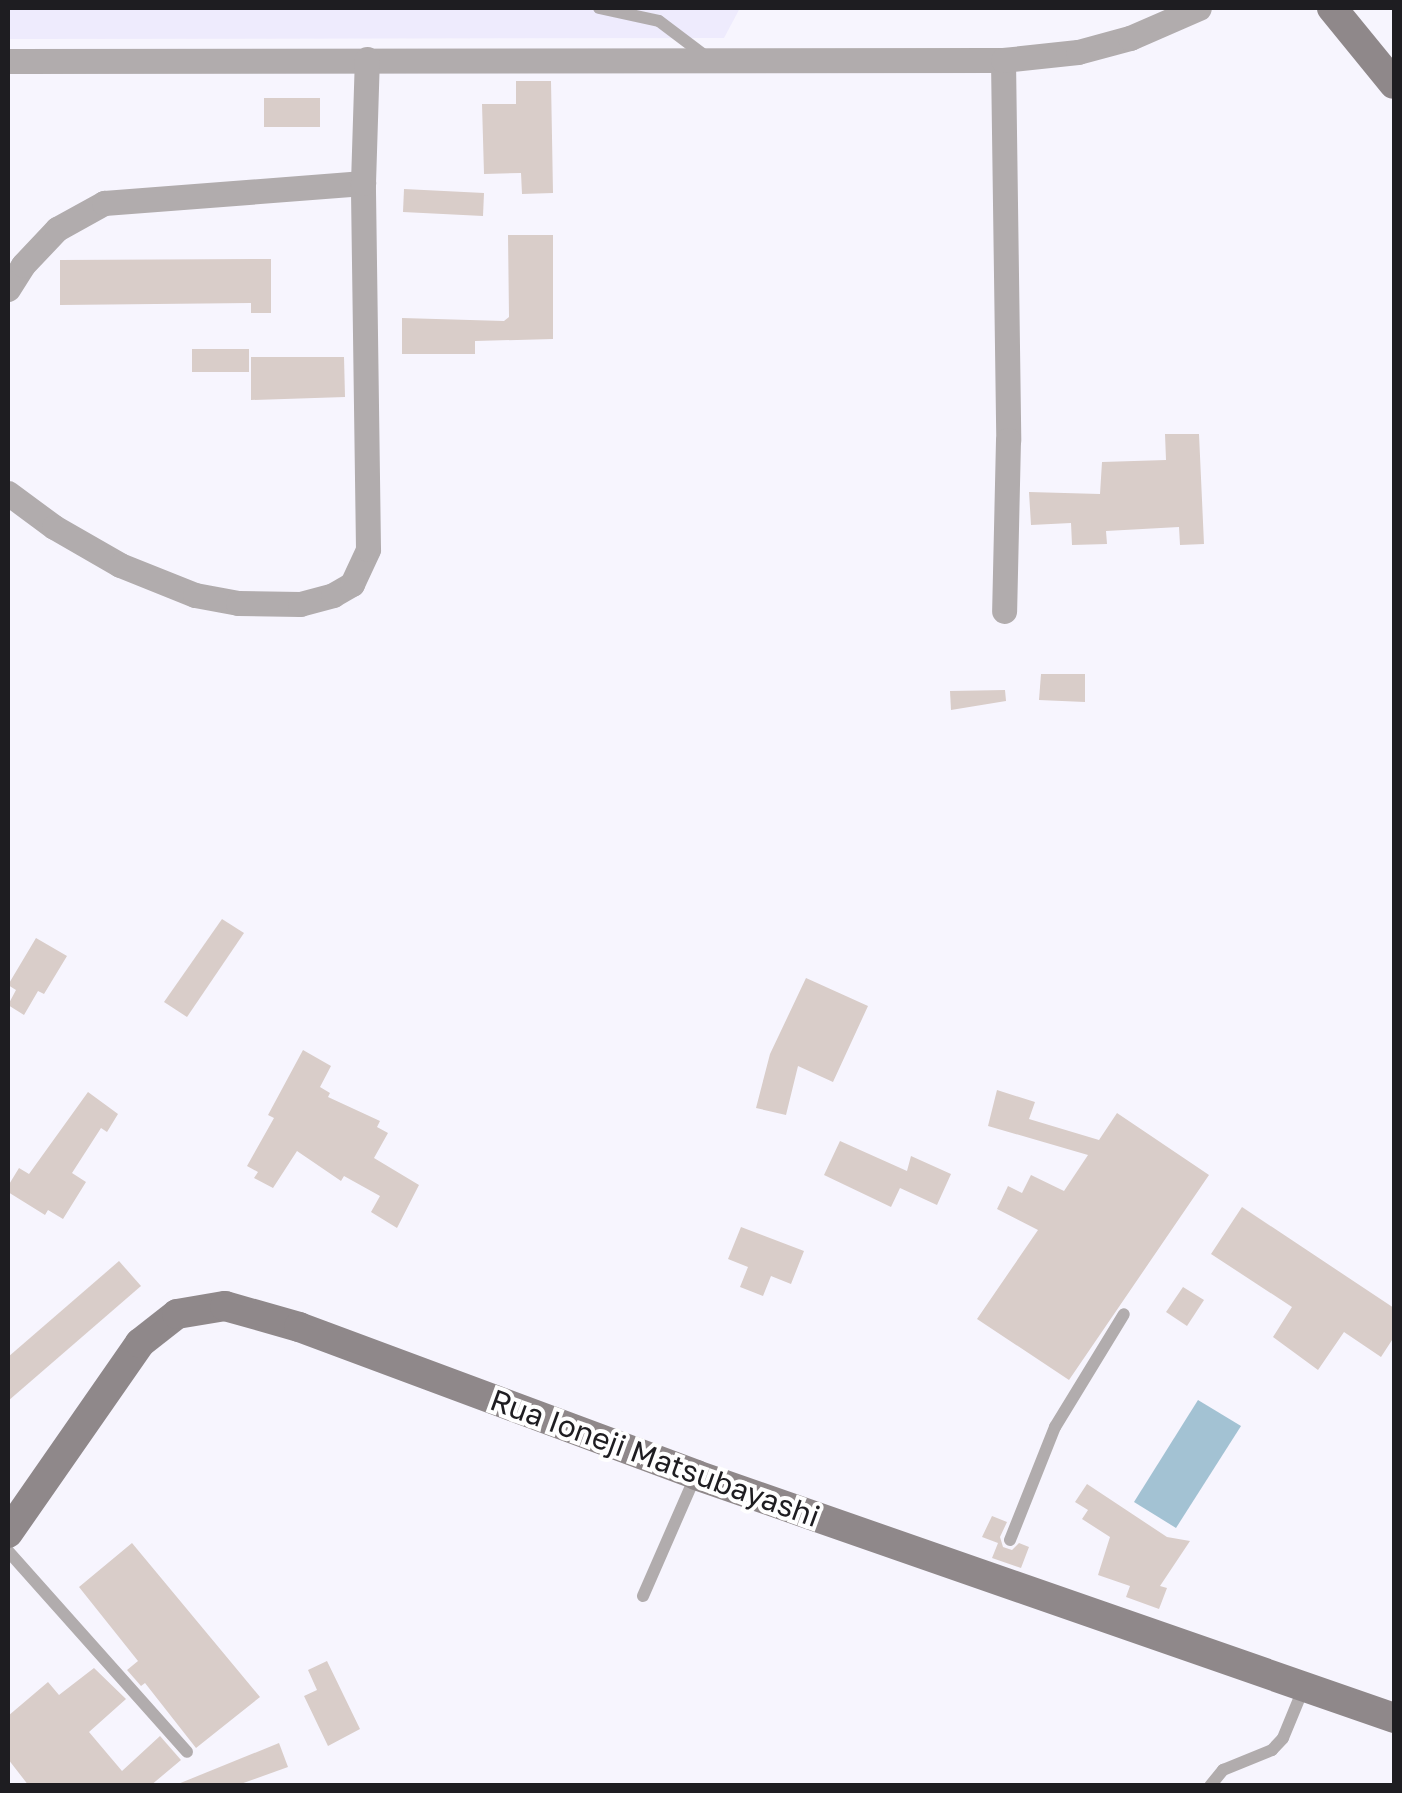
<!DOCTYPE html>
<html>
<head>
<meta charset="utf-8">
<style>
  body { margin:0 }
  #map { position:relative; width:1402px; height:1793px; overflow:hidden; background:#f7f5fe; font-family:"Golos Text",sans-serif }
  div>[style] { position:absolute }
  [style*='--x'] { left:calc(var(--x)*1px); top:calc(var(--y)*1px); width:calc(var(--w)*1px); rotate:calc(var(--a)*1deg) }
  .built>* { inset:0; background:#eeebfd }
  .water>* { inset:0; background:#a3c2d3 }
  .building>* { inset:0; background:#d9cdc9 }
  .service>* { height:12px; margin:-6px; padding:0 6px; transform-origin:6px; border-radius:6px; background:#b1acad }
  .minor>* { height:25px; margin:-12.5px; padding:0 12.5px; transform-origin:12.5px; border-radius:12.5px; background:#b1acad }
  .secondary>* { height:30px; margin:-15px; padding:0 15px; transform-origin:15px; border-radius:15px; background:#8f888a }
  span { translate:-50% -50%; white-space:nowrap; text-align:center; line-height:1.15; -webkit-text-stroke:8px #fff; paint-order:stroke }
  .street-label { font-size:30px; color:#1e1d21 }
  .frame { position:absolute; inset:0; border:10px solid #1e1d21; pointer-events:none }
</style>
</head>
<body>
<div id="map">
  <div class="built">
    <i style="clip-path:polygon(8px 8px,740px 8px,724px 38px,8px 39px)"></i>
  </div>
  <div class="water">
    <i style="clip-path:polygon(1198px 1400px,1241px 1426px,1176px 1528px,1134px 1502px)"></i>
  </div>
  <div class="building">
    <i style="clip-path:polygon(516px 81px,551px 81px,553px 193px,522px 194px,521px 173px,484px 174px,482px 104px,516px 104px)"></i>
    <i style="clip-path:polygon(264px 98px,320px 98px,320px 127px,264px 127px)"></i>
    <i style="clip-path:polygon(404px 189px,484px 193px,483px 216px,403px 212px)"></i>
    <i style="clip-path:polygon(508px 235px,553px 235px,553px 339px,475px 341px,475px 354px,402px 354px,402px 318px,504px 321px,509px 317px)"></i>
    <i style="clip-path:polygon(271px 259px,271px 313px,251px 313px,251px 303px,60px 305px,60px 260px)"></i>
    <i style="clip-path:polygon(192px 349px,249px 349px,249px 372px,192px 372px)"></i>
    <i style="clip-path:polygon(251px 357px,344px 357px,345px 397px,251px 400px)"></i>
    <i style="clip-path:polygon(1165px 434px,1199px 434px,1204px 544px,1180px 545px,1179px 527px,1106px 531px,1107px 544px,1072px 545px,1071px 523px,1031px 525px,1029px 492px,1100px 494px,1102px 462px,1166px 460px)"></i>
    <i style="clip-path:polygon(1041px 674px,1085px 674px,1085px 702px,1039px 700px)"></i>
    <i style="clip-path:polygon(1005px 690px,1006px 701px,951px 710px,950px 691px)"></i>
    <i style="clip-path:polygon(222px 919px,244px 933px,187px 1017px,164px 1002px)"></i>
    <i style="clip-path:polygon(36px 938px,67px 956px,44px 994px,38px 991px,24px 1015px,8px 1005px,16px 990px,8px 985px)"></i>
    <i style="clip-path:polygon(806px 978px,868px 1006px,833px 1082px,798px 1066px,786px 1115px,756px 1108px,770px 1054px)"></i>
    <i style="clip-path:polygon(303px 1050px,331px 1066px,320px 1087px,330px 1093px,328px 1097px,380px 1121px,377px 1127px,388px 1133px,374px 1158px,419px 1185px,397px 1228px,371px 1212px,380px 1196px,344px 1176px,341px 1181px,297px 1151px,273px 1188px,254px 1178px,258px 1172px,247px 1166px,274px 1118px,268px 1115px)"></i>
    <i style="clip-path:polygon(997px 1090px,1035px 1102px,1029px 1119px,1099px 1140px,1117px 1113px,1209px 1175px,1069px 1380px,977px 1319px,1038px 1230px,997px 1209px,1008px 1186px,1022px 1193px,1031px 1175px,1064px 1191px,1088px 1155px,988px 1126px)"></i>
    <i style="clip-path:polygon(88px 1092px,118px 1114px,107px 1132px,101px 1128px,72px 1173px,86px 1182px,63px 1219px,48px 1210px,45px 1215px,8px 1192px,8px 1186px,19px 1168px,29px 1174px)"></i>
    <i style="clip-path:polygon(840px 1141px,907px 1171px,911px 1156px,951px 1174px,937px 1205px,900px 1188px,891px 1207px,824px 1175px)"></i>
    <i style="clip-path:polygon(1242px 1207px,1394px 1308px,1394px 1337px,1381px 1357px,1344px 1332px,1318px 1370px,1273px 1337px,1292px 1307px,1211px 1254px)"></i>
    <i style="clip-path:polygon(741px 1227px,804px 1251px,791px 1284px,771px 1276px,763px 1296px,740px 1287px,748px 1267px,728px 1259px)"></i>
    <i style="clip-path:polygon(119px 1261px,141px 1286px,8px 1401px,8px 1357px)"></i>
    <i style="clip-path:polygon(1183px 1287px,1204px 1300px,1187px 1326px,1166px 1312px)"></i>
    <i style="clip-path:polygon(1087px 1484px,1167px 1537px,1190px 1541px,1160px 1586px,1167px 1588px,1159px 1609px,1126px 1597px,1130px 1586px,1098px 1575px,1110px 1537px,1082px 1519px,1088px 1510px,1075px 1502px)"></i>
    <i style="clip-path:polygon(992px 1516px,1007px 1522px,1000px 1537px,1003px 1547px,1012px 1550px,1019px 1543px,1029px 1547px,1021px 1568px,992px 1558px,998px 1543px,982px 1537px)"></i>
    <i style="clip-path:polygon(132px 1543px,260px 1697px,196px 1748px,145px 1683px,141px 1686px,127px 1670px,138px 1661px,79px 1587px)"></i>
    <i style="clip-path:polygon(327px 1661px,360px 1729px,328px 1746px,304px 1696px,317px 1690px,308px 1670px)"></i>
    <i style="clip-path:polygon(94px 1668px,126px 1699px,89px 1732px,122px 1771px,160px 1736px,181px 1760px,150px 1786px,29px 1786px,8px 1759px,8px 1716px,48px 1682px,59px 1695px)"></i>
    <i style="clip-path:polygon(279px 1743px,288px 1767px,235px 1786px,173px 1786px)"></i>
  </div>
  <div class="service">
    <i style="--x:599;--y:8;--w:61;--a:12.2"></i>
    <i style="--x:659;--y:21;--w:61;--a:37.1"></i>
    <i style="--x:1010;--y:1540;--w:122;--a:-68.3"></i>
    <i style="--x:1055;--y:1427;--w:132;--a:-58.6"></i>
    <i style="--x:8;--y:1551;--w:269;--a:48.3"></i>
    <i style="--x:643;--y:1596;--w:130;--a:-66.4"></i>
    <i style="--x:1210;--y:1786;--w:21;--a:-51"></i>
    <i style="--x:1223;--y:1770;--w:53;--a:-22.2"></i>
    <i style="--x:1272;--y:1750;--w:16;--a:-47"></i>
    <i style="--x:1283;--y:1738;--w:55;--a:-67.6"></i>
  </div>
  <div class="minor">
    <i style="--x:1003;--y:60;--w:380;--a:89.2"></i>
    <i style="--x:1008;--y:440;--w:171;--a:91.3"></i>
    <i style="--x:8;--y:61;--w:995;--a:-0.06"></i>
    <i style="--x:1003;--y:60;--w:75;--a:-6.1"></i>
    <i style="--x:1078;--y:52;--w:54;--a:-15.1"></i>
    <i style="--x:1130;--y:38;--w:75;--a:-23.5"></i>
    <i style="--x:8;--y:289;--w:28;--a:-58"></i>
    <i style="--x:23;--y:265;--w:50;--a:-46.6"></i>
    <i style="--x:57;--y:229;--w:54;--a:-29"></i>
    <i style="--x:104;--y:203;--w:260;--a:-4.4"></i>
    <i style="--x:8;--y:493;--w:57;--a:36.5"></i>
    <i style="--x:54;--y:527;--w:76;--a:29.9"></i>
    <i style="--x:120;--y:565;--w:81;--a:21.8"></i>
    <i style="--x:195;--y:595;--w:44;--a:10.5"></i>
    <i style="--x:238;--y:603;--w:62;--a:0.9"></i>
    <i style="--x:300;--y:604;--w:34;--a:-15"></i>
    <i style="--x:333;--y:595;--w:22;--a:-30"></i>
    <i style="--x:352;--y:584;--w:38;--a:-65"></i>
    <i style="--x:368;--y:549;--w:366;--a:-90.8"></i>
    <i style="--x:363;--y:183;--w:124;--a:-88.2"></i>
  </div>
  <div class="secondary">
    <i style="--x:1332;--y:8;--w:98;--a:50.8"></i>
    <i style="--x:8;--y:1533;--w:231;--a:-55.2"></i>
    <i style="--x:140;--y:1343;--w:47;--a:-38.1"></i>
    <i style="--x:177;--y:1314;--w:49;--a:-9.5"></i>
    <i style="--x:225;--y:1306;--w:77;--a:15.8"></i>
    <i style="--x:299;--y:1327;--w:424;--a:20.4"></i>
    <i style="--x:696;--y:1475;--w:739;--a:19.19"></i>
  </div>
  <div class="street-label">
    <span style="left:655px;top:1458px;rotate:20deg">Rua Ioneji Matsubayashi</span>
  </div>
  <div class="frame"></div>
</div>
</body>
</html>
